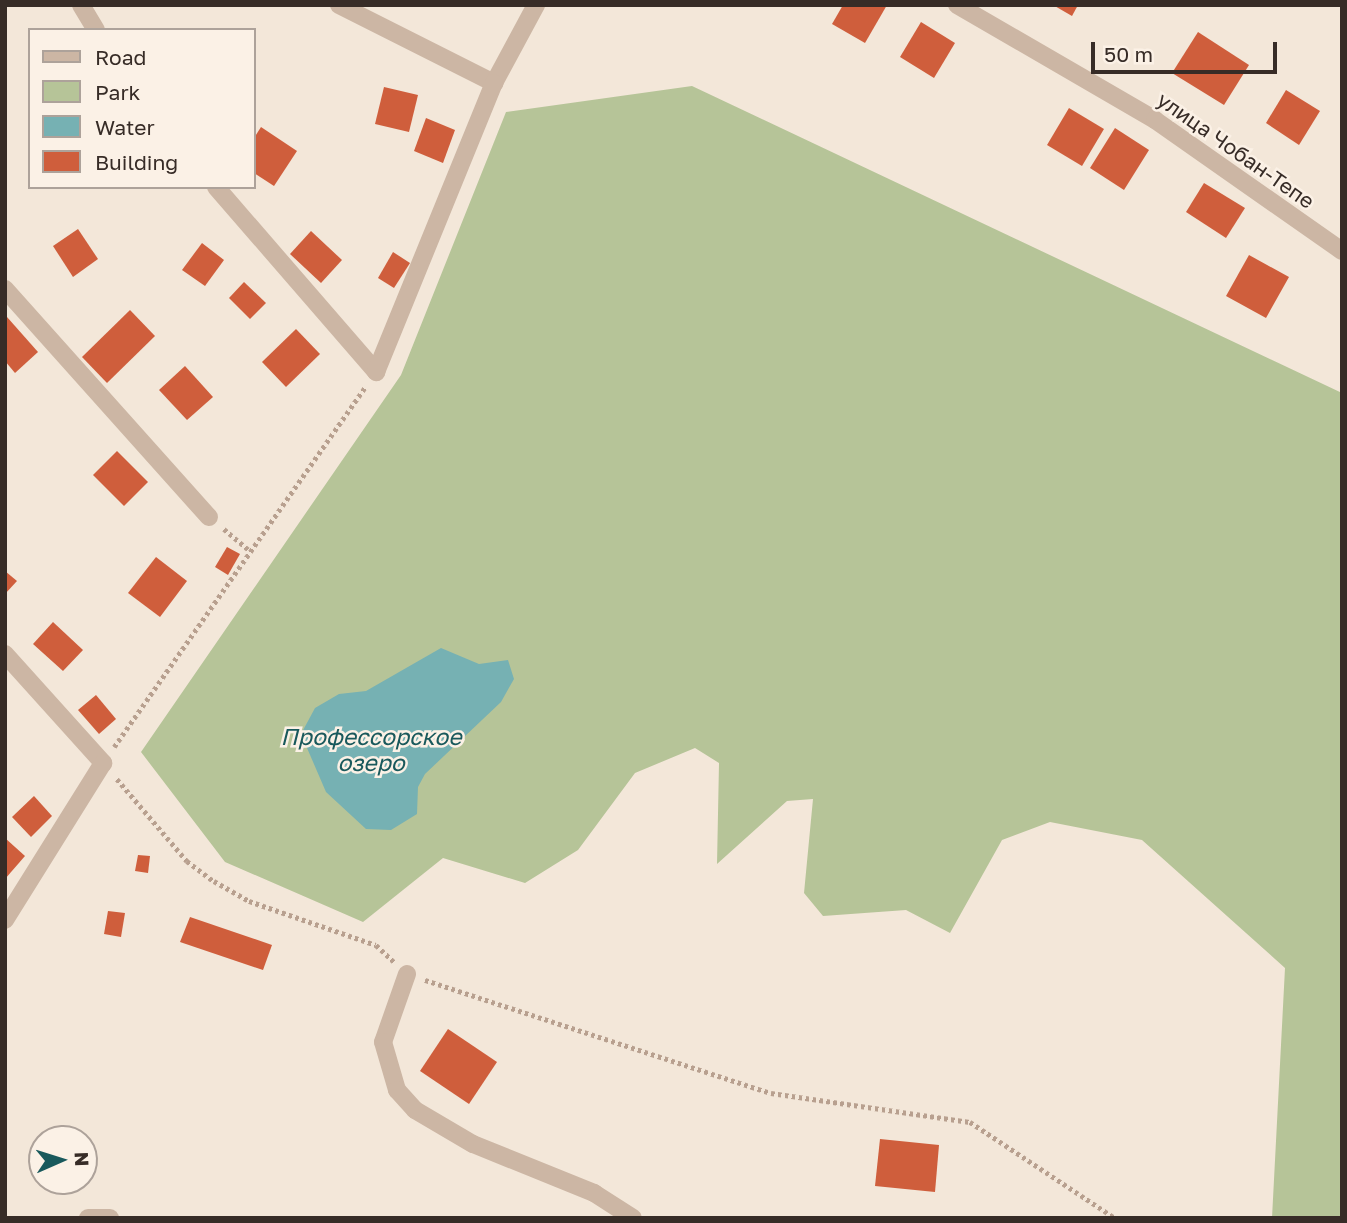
<!DOCTYPE html>
<html>
<head>
<meta charset="utf-8">
<style>
  body { margin:0 }
  #map { position:relative; width:1347px; height:1223px; overflow:hidden; background:#f3e7d9; font-family:"Golos Text",sans-serif }
  div>[style] { position:absolute }
  [style*='--x'] { left:calc(var(--x)*1px); top:calc(var(--y)*1px); width:calc(var(--w)*1px); rotate:calc(var(--a)*1deg) }
  .green>* { inset:0; background:#b6c498 }
  .water>* { inset:0; background:#76b1b3 }
  .building>* { inset:0; background:#cf5e3c }
  .path>* { height:4.5px; margin-top:-2.25px; transform-origin:0; background:repeating-linear-gradient(90deg,#b8a08f 0 3.5px,transparent 0 7px) }
  .minor>* { height:18px; margin:-9px; padding:0 9px; transform-origin:9px; border-radius:9px; background:#ccb6a4 }
  span { translate:-50% -50%; white-space:nowrap; text-align:center; line-height:1.15; -webkit-text-stroke:5px #fbf1e6; paint-order:stroke }
  .street-label { font-size:21px; color:#372c27 }
  .water-label { font-size:23px; color:#19595c; font-style:italic }
  .frame { position:absolute; inset:0; border:7px solid #372c27; pointer-events:none }
  .legend { position:absolute; left:28px; top:28px; width:228px; height:161px; box-sizing:border-box; background:#fbf1e6; border:2px solid #ada29a; margin:0; padding:9px 12px; list-style:none; font-size:21px; color:#372c27 }
  .legend li { display:flex; align-items:center; gap:14px; height:35px }
  .legend b { width:35px; border:2px solid #ada29a }
  .north { position:absolute; left:28px; top:1125px; width:70px; height:70px; box-sizing:border-box; background:#fbf1e6; border:2px solid #ada29a; border-radius:50%; rotate:87deg; font-size:19px; font-weight:700; line-height:28px; text-align:center; color:#372c27 }
  .north::after { content:''; display:block; margin:auto; width:24px; height:32px; background:#19595c; clip-path:polygon(50% 0,100% 100%,50% 72%,0 100%) }
  .scale { position:absolute; left:1091px; top:42px; width:186px; height:32px; box-sizing:border-box; border:4px solid #372c27; border-top:0; padding-left:9px; font-size:21px; line-height:24px; white-space:nowrap; color:#372c27; -webkit-text-stroke:5px #fbf1e6; paint-order:stroke }
</style>
</head>
<body>
<div id="map">
  <div class="green">
    <i style="clip-path:polygon(692px 86px,1342px 393px,1342px 1214px,1338px 1218px,1272px 1218px,1285px 968px,1142px 840px,1050px 822px,1002px 840px,950px 933px,906px 910px,823px 916px,804px 893px,813px 799px,787px 801px,717px 864px,719px 763px,695px 748px,635px 773px,578px 850px,525px 883px,443px 858px,363px 922px,225px 862px,141px 752px,401px 375px,506px 112px)"></i>
  </div>
  <div class="water">
    <i style="clip-path:polygon(441px 648px,479px 664px,508px 660px,514px 679px,501px 702px,425px 774px,418px 787px,417px 814px,391px 830px,366px 829px,326px 792px,301px 734px,315px 708px,339px 694px,366px 691px)"></i>
  </div>
  <div class="building">
    <i style="clip-path:polygon(843px 5px,887px 5px,865px 43px,832px 24px)"></i>
    <i style="clip-path:polygon(1053px 5px,1078px 5px,1072px 16px)"></i>
    <i style="clip-path:polygon(921px 22px,955px 43px,934px 78px,900px 57px)"></i>
    <i style="clip-path:polygon(1198px 32px,1249px 65px,1224px 105px,1172px 73px)"></i>
    <i style="clip-path:polygon(384px 87px,418px 95px,409px 132px,375px 124px)"></i>
    <i style="clip-path:polygon(1286px 90px,1320px 111px,1299px 145px,1266px 123px)"></i>
    <i style="clip-path:polygon(1069px 108px,1104px 129px,1082px 166px,1047px 145px)"></i>
    <i style="clip-path:polygon(426px 118px,455px 130px,443px 163px,414px 151px)"></i>
    <i style="clip-path:polygon(261px 127px,297px 151px,274px 186px,254px 173px,254px 138px)"></i>
    <i style="clip-path:polygon(1115px 128px,1149px 150px,1124px 190px,1090px 168px)"></i>
    <i style="clip-path:polygon(1204px 183px,1245px 208px,1226px 238px,1186px 212px)"></i>
    <i style="clip-path:polygon(78px 229px,98px 259px,73px 277px,53px 246px)"></i>
    <i style="clip-path:polygon(311px 231px,342px 260px,321px 283px,290px 254px)"></i>
    <i style="clip-path:polygon(202px 243px,224px 260px,205px 286px,182px 270px)"></i>
    <i style="clip-path:polygon(393px 252px,410px 263px,394px 288px,378px 278px)"></i>
    <i style="clip-path:polygon(1249px 255px,1289px 277px,1266px 318px,1226px 296px)"></i>
    <i style="clip-path:polygon(244px 282px,266px 303px,250px 319px,229px 298px)"></i>
    <i style="clip-path:polygon(130px 310px,155px 336px,107px 383px,82px 357px)"></i>
    <i style="clip-path:polygon(7px 317px,38px 352px,15px 373px,5px 361px)"></i>
    <i style="clip-path:polygon(296px 329px,320px 354px,286px 387px,262px 362px)"></i>
    <i style="clip-path:polygon(185px 366px,213px 397px,187px 420px,159px 390px)"></i>
    <i style="clip-path:polygon(117px 451px,148px 482px,124px 506px,93px 475px)"></i>
    <i style="clip-path:polygon(227px 547px,240px 554px,228px 575px,215px 567px)"></i>
    <i style="clip-path:polygon(156px 557px,187px 581px,160px 617px,128px 593px)"></i>
    <i style="clip-path:polygon(5px 571px,17px 581px,5px 594px)"></i>
    <i style="clip-path:polygon(53px 622px,83px 650px,63px 671px,33px 644px)"></i>
    <i style="clip-path:polygon(96px 695px,116px 719px,99px 734px,78px 710px)"></i>
    <i style="clip-path:polygon(34px 796px,52px 816px,31px 837px,12px 817px)"></i>
    <i style="clip-path:polygon(5px 838px,25px 856px,5px 879px)"></i>
    <i style="clip-path:polygon(138px 855px,150px 856px,148px 873px,135px 871px)"></i>
    <i style="clip-path:polygon(108px 911px,125px 913px,121px 937px,104px 934px)"></i>
    <i style="clip-path:polygon(190px 917px,272px 945px,263px 970px,180px 942px)"></i>
    <i style="clip-path:polygon(448px 1029px,497px 1062px,469px 1104px,420px 1071px)"></i>
    <i style="clip-path:polygon(880px 1139px,939px 1145px,935px 1192px,875px 1186px)"></i>
  </div>
  <div class="path">
    <i style="--x:224;--y:529;--w:34;--a:40"></i>
    <i style="--x:114;--y:747;--w:439;--a:-55.1"></i>
    <i style="--x:117;--y:779;--w:108;--a:49.5"></i>
    <i style="--x:187;--y:861;--w:34;--a:37"></i>
    <i style="--x:214;--y:881;--w:40;--a:29.7"></i>
    <i style="--x:249;--y:901;--w:134;--a:19.1"></i>
    <i style="--x:376;--y:945;--w:25;--a:43"></i>
    <i style="--x:425;--y:980;--w:364;--a:18.1"></i>
    <i style="--x:771;--y:1093;--w:201;--a:8.3"></i>
    <i style="--x:970;--y:1122;--w:174;--a:33.5"></i>
  </div>
  <div class="minor">
    <i style="--x:81;--y:5;--w:29;--a:59"></i>
    <i style="--x:339;--y:5;--w:174;--a:26.7"></i>
    <i style="--x:494;--y:83;--w:89;--a:-61.7"></i>
    <i style="--x:957;--y:5;--w:229;--a:30.1"></i>
    <i style="--x:1155;--y:120;--w:228;--a:35"></i>
    <i style="--x:216;--y:187;--w:245;--a:49.1"></i>
    <i style="--x:376;--y:372;--w:312;--a:-67.8"></i>
    <i style="--x:5;--y:289;--w:306;--a:48.2"></i>
    <i style="--x:5;--y:654;--w:147;--a:48"></i>
    <i style="--x:103;--y:763;--w:185;--a:122"></i>
    <i style="--x:407;--y:974;--w:72;--a:109.4"></i>
    <i style="--x:383;--y:1042;--w:50;--a:73.7"></i>
    <i style="--x:397;--y:1090;--w:27;--a:48"></i>
    <i style="--x:415;--y:1110;--w:67;--a:30.4"></i>
    <i style="--x:473;--y:1144;--w:131;--a:22"></i>
    <i style="--x:594;--y:1193;--w:46;--a:32.7"></i>
    <i style="--x:88;--y:1218;--w:22;--a:0"></i>
  </div>
  <div class="street-label">
    <span style="left:1236px;top:150px;rotate:35deg">улица Чобан-Тепе</span>
  </div>
  <div class="water-label">
    <span style="left:371px;top:749px">Профессорское<br>озеро</span>
  </div>
  <div class="frame"></div>
  <ul class="legend">
  <li><b style="height:9px;background:#ccb6a4"></b>Road</li>
  <li><b style="height:19px;background:#b6c498"></b>Park</li>
  <li><b style="height:19px;background:#76b1b3"></b>Water</li>
  <li><b style="height:19px;background:#cf5e3c"></b>Building</li>
  </ul>
  <div class="north">N</div>
  <div class="scale">50 m</div>
</div>
</body>
</html>
